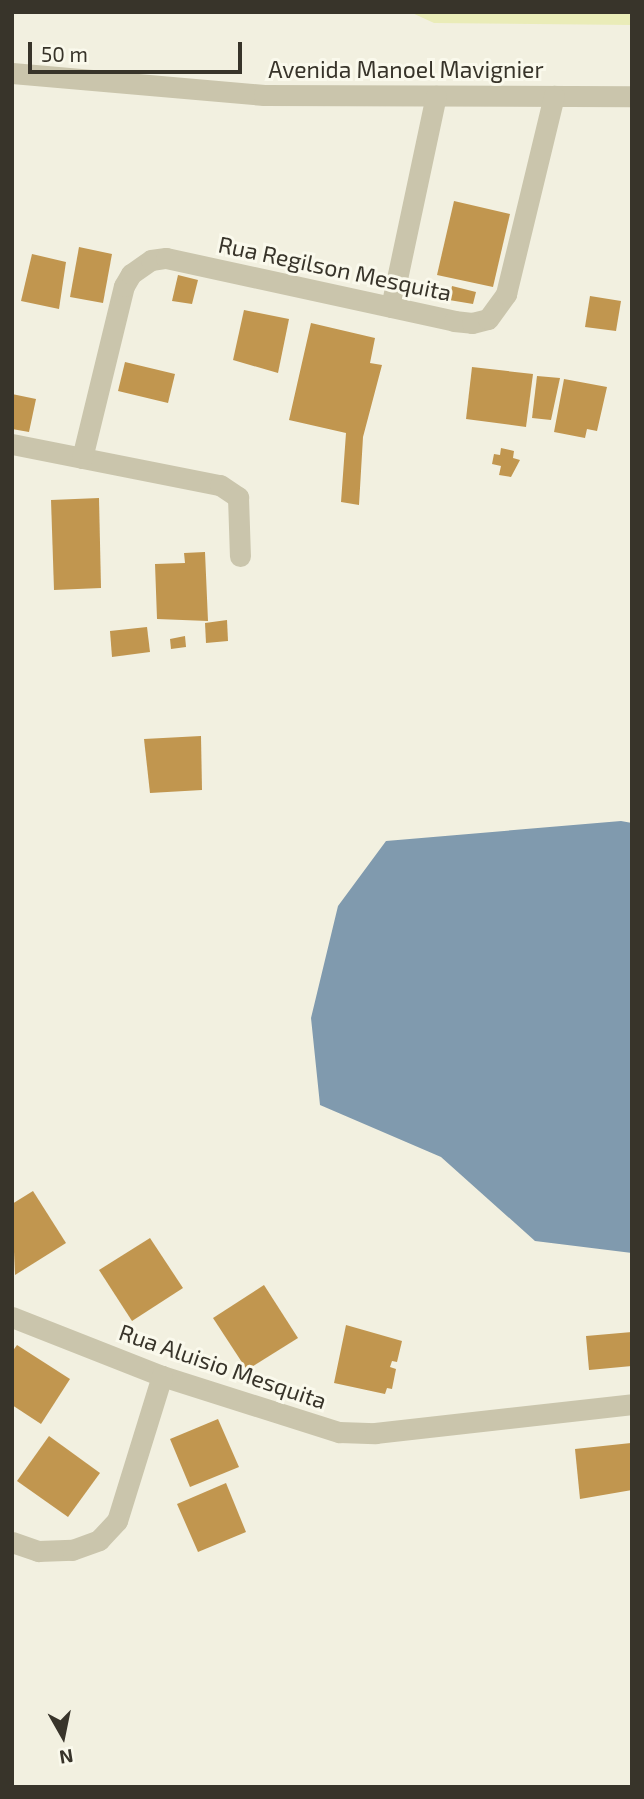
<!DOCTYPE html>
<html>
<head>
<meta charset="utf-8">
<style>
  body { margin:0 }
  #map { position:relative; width:644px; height:1799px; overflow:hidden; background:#f2f0e0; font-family:"Exo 2",sans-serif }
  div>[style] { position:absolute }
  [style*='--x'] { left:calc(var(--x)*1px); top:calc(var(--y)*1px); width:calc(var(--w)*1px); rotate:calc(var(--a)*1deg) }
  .sand>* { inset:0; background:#eaecb8 }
  .water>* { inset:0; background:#809aae }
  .building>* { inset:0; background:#c1964f }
  .minor>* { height:21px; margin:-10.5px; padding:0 10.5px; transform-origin:10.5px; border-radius:10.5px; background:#cac5ac }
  span { translate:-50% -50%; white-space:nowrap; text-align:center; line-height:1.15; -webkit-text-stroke:6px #faf9ec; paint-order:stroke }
  .street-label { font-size:23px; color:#38342a }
  .frame { position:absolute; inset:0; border:14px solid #38342a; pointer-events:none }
  .north { position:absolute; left:28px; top:1701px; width:70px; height:70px; -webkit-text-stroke:5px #faf9ec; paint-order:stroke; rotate:171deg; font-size:19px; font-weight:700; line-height:28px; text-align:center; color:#38342a }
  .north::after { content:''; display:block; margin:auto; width:24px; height:32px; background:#38342a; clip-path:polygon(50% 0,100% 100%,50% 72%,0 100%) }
  .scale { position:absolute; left:28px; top:42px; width:214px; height:32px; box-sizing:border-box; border:4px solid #38342a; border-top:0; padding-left:9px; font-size:21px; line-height:24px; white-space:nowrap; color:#38342a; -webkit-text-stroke:5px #faf9ec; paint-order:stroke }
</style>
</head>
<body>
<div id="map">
  <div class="sand">
    <i style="clip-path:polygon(410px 12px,632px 12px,632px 25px,434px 23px)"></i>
  </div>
  <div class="water">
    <i style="clip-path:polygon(621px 821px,632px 823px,632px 1253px,535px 1241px,441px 1157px,320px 1105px,311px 1018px,338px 906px,386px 841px)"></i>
  </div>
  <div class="building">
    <i style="clip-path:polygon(454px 201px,510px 214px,493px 287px,437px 275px)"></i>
    <i style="clip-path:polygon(79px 247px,112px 254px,103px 303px,70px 297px)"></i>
    <i style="clip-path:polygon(32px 254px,66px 262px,59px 309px,21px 301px)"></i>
    <i style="clip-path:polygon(178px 275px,198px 280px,192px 304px,172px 301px)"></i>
    <i style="clip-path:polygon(452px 286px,476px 292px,473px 304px,449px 300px)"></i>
    <i style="clip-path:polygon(590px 296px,621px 301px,616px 331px,585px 327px)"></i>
    <i style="clip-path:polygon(244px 310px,289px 319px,278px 373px,233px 360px)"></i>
    <i style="clip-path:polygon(311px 323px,375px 338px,370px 363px,382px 365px,363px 437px,359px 505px,341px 502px,346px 433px,289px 420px)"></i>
    <i style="clip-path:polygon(125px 362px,175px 374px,168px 403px,118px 391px)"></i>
    <i style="clip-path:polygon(472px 367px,533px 374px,526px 427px,466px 419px)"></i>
    <i style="clip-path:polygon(537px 376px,560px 378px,551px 420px,532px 418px)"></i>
    <i style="clip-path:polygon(564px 379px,607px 387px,597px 431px,587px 429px,585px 438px,554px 432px)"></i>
    <i style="clip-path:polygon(12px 394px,36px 399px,29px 432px,12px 429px)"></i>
    <i style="clip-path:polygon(501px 448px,514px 451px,513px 458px,520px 460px,511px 477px,499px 475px,501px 466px,492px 464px,494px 454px,500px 455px)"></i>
    <i style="clip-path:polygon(99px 498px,101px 588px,54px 590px,51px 500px)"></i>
    <i style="clip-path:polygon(205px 552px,208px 621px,157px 619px,155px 564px,185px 563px,184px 553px)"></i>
    <i style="clip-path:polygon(227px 620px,228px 641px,206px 643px,205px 623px)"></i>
    <i style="clip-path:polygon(147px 627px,150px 652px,112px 657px,110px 631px)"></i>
    <i style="clip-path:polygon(185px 636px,186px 647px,171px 649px,170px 639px)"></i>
    <i style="clip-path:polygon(201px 736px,202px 790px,150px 793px,144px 739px)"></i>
    <i style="clip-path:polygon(33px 1191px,66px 1243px,15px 1275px,12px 1204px)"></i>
    <i style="clip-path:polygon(150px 1238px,183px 1288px,132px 1321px,99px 1270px)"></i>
    <i style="clip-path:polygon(264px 1285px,298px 1338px,247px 1370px,213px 1318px)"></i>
    <i style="clip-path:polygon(346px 1325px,402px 1341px,397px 1362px,392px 1361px,390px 1367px,396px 1369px,392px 1389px,387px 1388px,385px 1394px,334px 1383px)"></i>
    <i style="clip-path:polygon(632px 1332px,632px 1366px,589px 1370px,586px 1336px)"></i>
    <i style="clip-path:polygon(17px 1345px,70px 1379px,41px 1424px,12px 1405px,12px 1352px)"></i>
    <i style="clip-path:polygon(218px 1419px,239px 1467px,190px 1487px,170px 1439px)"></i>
    <i style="clip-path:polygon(49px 1436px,100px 1473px,68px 1517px,17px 1481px)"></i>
    <i style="clip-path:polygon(631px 1443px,632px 1490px,580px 1499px,575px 1449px)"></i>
    <i style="clip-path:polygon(226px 1483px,246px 1532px,198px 1552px,177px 1504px)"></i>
  </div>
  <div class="minor">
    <i style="--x:12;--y:73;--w:253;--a:5"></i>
    <i style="--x:264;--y:95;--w:368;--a:0.2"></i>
    <i style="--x:391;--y:307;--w:216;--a:-78"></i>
    <i style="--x:12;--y:444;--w:212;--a:11.2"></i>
    <i style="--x:220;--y:485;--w:22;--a:34"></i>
    <i style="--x:238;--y:497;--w:59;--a:88.1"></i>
    <i style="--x:82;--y:458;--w:177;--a:-76.3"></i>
    <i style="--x:124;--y:286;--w:14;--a:-60"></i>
    <i style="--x:131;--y:274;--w:24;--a:-35"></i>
    <i style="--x:151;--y:260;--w:15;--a:-8"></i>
    <i style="--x:166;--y:258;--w:295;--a:12.3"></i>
    <i style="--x:454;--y:321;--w:18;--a:6"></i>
    <i style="--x:472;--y:323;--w:16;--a:-14"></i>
    <i style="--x:488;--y:319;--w:31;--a:-54"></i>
    <i style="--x:506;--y:294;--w:204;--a:-76.4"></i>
    <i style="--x:12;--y:1317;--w:161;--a:21.5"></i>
    <i style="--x:162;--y:1376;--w:186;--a:17.6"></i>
    <i style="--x:339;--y:1432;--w:36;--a:2"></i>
    <i style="--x:375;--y:1433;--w:259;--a:-6.4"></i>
    <i style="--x:12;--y:1542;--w:28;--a:19"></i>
    <i style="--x:38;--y:1551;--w:34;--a:-2"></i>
    <i style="--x:72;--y:1550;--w:29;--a:-20"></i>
    <i style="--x:99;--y:1540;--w:26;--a:-47"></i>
    <i style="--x:117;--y:1521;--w:152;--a:-72.8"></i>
  </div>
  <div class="street-label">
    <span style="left:406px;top:69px">Avenida Manoel Mavignier</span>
    <span style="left:335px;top:268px;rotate:12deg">Rua Regilson Mesquita</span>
    <span style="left:223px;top:1366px;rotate:19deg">Rua Aluisio Mesquita</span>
  </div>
  <div class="frame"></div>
  <div class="north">N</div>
  <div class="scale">50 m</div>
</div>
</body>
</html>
